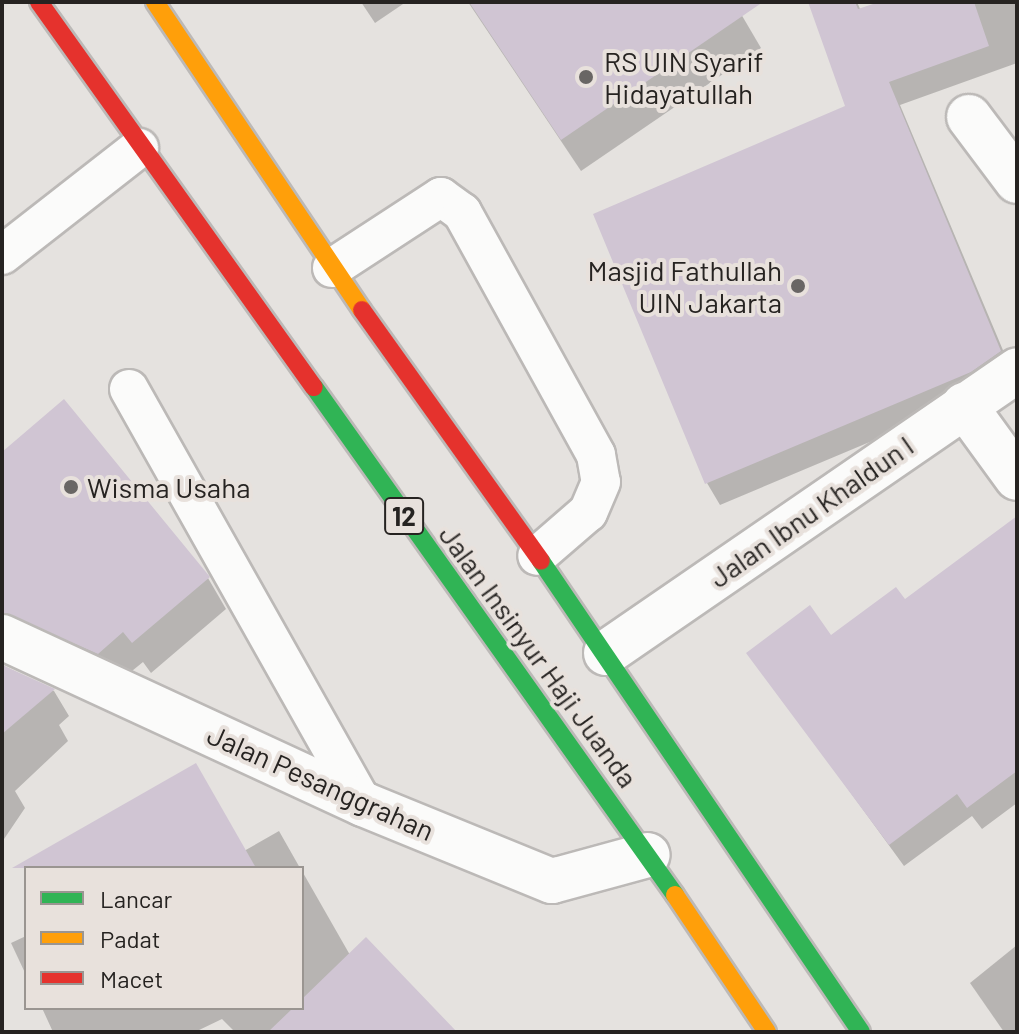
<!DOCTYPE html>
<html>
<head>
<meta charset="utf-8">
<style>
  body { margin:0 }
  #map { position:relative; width:1019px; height:1034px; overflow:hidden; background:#e5e2df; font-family:Barlow,sans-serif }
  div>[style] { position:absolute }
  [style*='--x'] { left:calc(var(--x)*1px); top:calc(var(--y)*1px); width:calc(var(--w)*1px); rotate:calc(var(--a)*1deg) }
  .shadow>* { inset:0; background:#0003 }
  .building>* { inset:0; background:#d0c5d3 }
  .roads { filter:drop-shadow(2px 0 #bcb9b7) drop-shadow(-2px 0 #bcb9b7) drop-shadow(0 2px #bcb9b7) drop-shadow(0 -2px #bcb9b7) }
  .lane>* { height:38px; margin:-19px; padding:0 19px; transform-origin:19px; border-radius:19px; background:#fbfbfa }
  .street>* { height:44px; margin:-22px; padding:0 22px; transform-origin:22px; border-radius:22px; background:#fbfbfa }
  .fast>* { height:18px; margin:-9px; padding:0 9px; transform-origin:9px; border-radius:9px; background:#30b455 }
  .slow>* { height:18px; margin:-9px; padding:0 9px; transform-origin:9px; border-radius:9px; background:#ff9f0a }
  .jam>* { height:18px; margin:-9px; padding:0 9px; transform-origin:9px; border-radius:9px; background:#e5322d }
  .dots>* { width:22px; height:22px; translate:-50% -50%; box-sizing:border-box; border:4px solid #e8e1dc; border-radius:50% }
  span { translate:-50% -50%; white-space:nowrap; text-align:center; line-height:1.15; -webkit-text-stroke:8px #e8e1dc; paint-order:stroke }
  .shield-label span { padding:2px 6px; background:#e8e1dc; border:2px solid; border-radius:6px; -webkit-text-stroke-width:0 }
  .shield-label { font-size:26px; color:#262321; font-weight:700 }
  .poi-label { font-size:28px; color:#262321 }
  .left { translate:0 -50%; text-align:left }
  .right { translate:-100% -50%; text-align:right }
  .street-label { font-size:28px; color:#262321 }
  .frame { position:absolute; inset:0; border:4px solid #262321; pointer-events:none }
  .legend { position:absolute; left:24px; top:866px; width:280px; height:144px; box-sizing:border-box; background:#e8e1dc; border:2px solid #9a9591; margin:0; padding:10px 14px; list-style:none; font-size:24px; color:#262321 }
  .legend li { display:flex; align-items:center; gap:16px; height:40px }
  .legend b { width:40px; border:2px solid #9a9591 }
</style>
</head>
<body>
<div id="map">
  <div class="shadow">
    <i style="clip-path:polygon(361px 2px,406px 2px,375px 23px)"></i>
    <i style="clip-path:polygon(468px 2px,734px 2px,761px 48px,581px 171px)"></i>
    <i style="clip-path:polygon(811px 2px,857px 2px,861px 11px,885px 2px,1017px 2px,1017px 63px,900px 105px,1013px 374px,984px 394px,720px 505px,707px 483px,847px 107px)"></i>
    <i style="clip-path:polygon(2px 455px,208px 578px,226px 609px,151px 673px,143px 662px,116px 684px,42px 650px,24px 619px,2px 527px)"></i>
    <i style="clip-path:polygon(1017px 518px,1017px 803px,982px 829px,972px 816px,904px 866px,749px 653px,831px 637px,905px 602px)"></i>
    <i style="clip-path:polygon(2px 665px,54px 691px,69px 716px,59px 725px,68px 741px,15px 791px,25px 808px,2px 842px)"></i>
    <i style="clip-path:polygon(279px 831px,300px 868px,36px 868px,244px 851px)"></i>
    <i style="clip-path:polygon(302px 871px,350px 955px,454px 1032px,235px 1032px,222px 1019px,195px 1032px,53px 1032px,42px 1008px,302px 1008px)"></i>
    <i style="clip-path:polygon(26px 936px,26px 975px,11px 943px)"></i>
    <i style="clip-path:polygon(1017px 945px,1017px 1032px,1004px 1032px,970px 983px)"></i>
  </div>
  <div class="building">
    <i style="clip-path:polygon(469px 2px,763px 2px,561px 140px)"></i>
    <i style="clip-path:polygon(808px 2px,855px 2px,858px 9px,879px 2px,974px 2px,989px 46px,889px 82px,1001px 351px,971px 372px,705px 484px,593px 214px,845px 106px)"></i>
    <i style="clip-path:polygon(64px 399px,210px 577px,132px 643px,123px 632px,98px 654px,2px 612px,2px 452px)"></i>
    <i style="clip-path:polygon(1017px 516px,1017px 771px,967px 808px,957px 794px,889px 845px,746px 653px,810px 605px,831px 635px,896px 587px,905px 599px)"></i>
    <i style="clip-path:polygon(2px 665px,55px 689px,2px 734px)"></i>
    <i style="clip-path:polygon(196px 763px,256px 868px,12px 868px)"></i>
    <i style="clip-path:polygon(366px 937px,457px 1032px,268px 1032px,293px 1008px,302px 1008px,302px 999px)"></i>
  </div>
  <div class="roads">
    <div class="lane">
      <i style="--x:2;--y:255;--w:174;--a:-38"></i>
      <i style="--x:332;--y:268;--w:130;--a:-33.1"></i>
      <i style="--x:441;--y:197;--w:26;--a:36"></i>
      <i style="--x:462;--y:212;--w:277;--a:61.1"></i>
      <i style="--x:596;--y:455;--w:27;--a:80"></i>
      <i style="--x:601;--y:482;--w:33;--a:113"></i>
      <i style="--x:588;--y:512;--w:67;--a:139.2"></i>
      <i style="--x:129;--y:389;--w:476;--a:60.6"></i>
    </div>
    <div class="street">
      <i style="--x:969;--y:117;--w:80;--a:53.1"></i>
      <i style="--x:964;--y:405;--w:90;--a:54"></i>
      <i style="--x:2;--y:637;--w:398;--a:24.8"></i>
      <i style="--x:363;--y:804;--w:204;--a:22.2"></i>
      <i style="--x:552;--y:881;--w:99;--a:-15.2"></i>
      <i style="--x:606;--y:653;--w:499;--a:-34.5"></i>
    </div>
    <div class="fast">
      <i style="--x:314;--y:387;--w:623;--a:54.6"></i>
      <i style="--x:541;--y:561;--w:569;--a:55.81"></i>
    </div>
    <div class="slow">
      <i style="--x:155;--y:2;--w:371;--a:56.1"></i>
      <i style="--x:675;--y:895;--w:165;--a:56.1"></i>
    </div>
    <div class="jam">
      <i style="--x:39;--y:2;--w:473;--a:54.5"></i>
      <i style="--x:362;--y:310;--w:308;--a:54.5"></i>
    </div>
  </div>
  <div class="dots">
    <i style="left:586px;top:77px;background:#696664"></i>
    <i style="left:798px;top:286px;background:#696664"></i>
    <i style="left:71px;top:487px;background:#696664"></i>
  </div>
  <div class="shield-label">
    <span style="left:404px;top:516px">12</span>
  </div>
  <div class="poi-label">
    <span class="left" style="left:604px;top:77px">RS UIN Syarif<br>Hidayatullah</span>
    <span class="right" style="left:782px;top:286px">Masjid Fathullah<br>UIN Jakarta</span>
    <span class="left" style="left:87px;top:487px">Wisma Usaha</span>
  </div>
  <div class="street-label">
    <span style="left:811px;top:511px;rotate:-35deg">Jalan Ibnu Khaldun I</span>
    <span style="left:539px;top:656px;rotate:54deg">Jalan Insinyur Haji Juanda</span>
    <span style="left:321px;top:782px;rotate:24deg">Jalan Pesanggrahan</span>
  </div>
  <div class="frame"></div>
  <ul class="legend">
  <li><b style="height:10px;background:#30b455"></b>Lancar</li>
  <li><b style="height:10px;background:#ff9f0a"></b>Padat</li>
  <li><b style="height:10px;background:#e5322d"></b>Macet</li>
  </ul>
</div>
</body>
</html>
